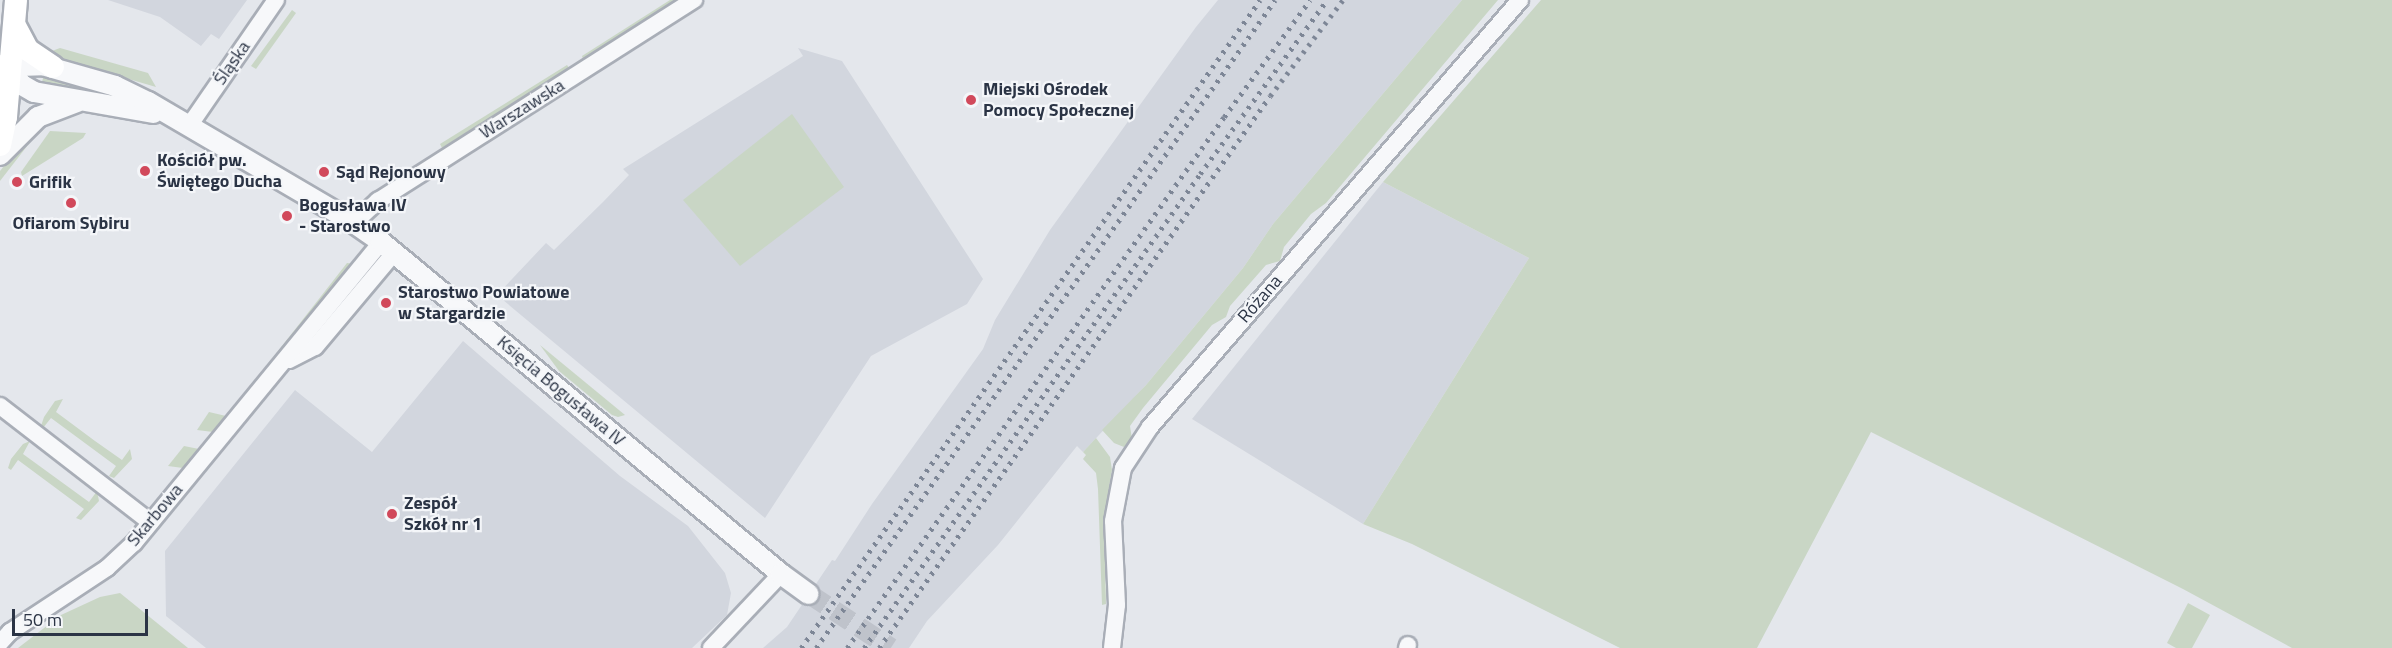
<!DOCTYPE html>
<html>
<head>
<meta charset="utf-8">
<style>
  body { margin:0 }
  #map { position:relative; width:2392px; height:648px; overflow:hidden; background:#e4e7ec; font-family:"Titillium Web",sans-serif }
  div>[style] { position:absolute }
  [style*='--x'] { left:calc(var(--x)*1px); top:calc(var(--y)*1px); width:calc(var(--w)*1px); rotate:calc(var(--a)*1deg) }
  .built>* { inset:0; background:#d2d6de }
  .green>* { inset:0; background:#c9d6c5 }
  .tertiary-tunnel>* { height:20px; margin-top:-10px; transform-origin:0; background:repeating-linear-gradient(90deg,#bfc3cb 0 20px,transparent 0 30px) }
  .roads { filter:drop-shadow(2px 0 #a9aeb7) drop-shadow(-2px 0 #a9aeb7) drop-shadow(0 2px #a9aeb7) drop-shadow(0 -2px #a9aeb7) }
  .minor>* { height:16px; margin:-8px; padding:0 8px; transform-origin:8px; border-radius:8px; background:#f7f8fa }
  .tertiary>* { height:20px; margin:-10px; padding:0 10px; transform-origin:10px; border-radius:10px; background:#f7f8fa }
  .secondary>* { height:22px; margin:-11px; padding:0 11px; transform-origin:11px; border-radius:11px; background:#fff }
  .rail>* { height:4.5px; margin-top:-2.25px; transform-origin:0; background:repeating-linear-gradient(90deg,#7d8696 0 3px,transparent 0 9px) }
  .dots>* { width:16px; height:16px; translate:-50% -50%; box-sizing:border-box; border:3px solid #f4f6f9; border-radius:50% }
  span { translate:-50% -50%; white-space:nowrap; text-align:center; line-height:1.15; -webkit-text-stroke:4.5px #f4f6f9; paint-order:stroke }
  .street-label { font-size:18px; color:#2b3445 }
  .poi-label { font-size:18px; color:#2b3445; font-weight:700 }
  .left { translate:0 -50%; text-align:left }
  .scale { position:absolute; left:12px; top:609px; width:136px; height:27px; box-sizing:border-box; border:3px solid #2b3445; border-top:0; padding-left:8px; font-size:18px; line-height:21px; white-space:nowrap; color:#2b3445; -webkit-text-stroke:4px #f4f6f9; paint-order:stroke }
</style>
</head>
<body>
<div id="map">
  <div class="built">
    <i style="clip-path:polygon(108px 0,247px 0,219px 39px,211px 34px,201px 46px,160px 17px)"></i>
    <i style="clip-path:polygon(1218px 0,1462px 0,1273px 224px,1243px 268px,1146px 385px,1083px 452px,1077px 446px,998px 545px,927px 621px,909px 648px,763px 648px,787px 627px,832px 560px,835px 561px,872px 504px,983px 349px,995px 320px,1050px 230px,1196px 27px)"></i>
    <i style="clip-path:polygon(798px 48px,842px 61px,983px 279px,967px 304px,871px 356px,765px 518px,497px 295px,546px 243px,554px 250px,603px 202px,629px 175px,623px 169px,803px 56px)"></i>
    <i style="clip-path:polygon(1383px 182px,1529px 258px,1363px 524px,1192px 419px)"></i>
    <i style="clip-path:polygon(463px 341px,620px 476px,688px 526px,725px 573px,731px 593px,727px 615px,692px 648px,206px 648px,166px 616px,165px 551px,295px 390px,372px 452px)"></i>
  </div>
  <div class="green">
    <i style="clip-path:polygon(670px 0,676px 0,583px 59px,582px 56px)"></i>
    <i style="clip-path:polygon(1462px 0,1498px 0,1326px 203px,1311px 214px,1284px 247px,1280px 261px,1266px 265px,1230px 306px,1226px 317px,1212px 325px,1143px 408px,1130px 426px,1132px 439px,1124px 447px,1114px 443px,1102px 430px,1146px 385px,1243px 268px,1273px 224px)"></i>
    <i style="clip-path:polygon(1541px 0,2392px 0,2392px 648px,2292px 648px,2183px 589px,1871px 432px,1757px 648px,1620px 648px,1412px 544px,1363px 524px,1529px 258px,1383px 182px)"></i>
    <i style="clip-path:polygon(292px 10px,296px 13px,256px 69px,251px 66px)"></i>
    <i style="clip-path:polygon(60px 48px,148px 73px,156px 87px,50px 56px,52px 51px)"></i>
    <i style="clip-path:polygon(567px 65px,569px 68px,442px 148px,440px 144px)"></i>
    <i style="clip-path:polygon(44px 75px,92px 88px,93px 90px,41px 85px)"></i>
    <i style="clip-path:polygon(792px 114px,844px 187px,740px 266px,683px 200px)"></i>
    <i style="clip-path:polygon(50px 131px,86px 133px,83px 138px,22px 176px,21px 172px)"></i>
    <i style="clip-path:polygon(28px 136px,31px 141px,0 181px,0 171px)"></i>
    <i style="clip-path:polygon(347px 263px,354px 264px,263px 374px,257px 378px)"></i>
    <i style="clip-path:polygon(540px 345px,625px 415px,618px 417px,612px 415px,559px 371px)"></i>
    <i style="clip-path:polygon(63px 399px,56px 412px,95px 441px,122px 460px,130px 449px,132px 459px,114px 478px,109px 476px,116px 466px,51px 418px,43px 428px,41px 426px,44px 417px,55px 401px)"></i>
    <i style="clip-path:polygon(209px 412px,226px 416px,213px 432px,197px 430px)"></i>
    <i style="clip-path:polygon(1096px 438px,1110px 457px,1112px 470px,1104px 517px,1106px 604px,1102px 605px,1098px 489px,1096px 473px,1083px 459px,1086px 455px,1083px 452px)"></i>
    <i style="clip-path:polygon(30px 441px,23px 454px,89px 502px,97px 491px,99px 501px,81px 520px,76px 518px,84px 509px,18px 460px,11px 470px,8px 468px,11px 459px,23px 444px)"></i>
    <i style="clip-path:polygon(184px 446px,199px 449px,183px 468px,168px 466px)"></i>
    <i style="clip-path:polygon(120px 593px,188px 648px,18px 648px,61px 615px,100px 597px)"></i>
    <i style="clip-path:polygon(2188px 603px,2210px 615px,2192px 648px,2176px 648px,2167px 643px)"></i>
  </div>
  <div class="tertiary-tunnel">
    <i style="--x:809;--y:594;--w:98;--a:33.4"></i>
  </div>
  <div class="roads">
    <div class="minor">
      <i style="--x:189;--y:126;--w:153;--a:-55.4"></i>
      <i style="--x:354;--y:223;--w:33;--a:-43"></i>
      <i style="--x:378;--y:201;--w:375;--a:-32.5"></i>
      <i style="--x:289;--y:360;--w:29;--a:-27"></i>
      <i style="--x:315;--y:347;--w:123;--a:-50"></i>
      <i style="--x:0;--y:406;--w:190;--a:37.7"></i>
      <i style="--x:0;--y:643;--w:15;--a:-48"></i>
      <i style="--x:10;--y:632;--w:116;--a:-33.4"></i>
      <i style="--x:107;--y:568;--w:37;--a:-43"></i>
      <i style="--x:134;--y:543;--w:389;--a:-50.6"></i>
      <i style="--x:711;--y:648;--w:102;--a:-46.6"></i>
      <i style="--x:1112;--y:648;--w:43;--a:-83.4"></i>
      <i style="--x:1117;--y:605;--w:84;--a:-92.7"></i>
      <i style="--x:1113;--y:521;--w:54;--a:-79.3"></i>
      <i style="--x:1123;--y:468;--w:49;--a:-56.6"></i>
      <i style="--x:1150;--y:427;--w:565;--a:-49.09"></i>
      <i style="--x:1407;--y:648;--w:3;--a:-72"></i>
    </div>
    <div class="tertiary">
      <i style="--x:5;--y:64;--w:27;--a:51"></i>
      <i style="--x:22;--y:85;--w:14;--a:30"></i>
      <i style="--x:34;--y:92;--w:121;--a:10"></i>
      <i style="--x:0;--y:74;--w:21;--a:-23"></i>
      <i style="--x:19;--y:66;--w:23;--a:-2"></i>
      <i style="--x:42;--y:65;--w:76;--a:16"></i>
      <i style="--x:115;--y:86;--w:37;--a:26"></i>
      <i style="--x:148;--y:102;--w:239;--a:30.4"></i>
      <i style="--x:354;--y:223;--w:33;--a:35"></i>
      <i style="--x:381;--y:242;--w:520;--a:39.69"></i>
      <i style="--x:781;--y:574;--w:34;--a:36"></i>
      <i style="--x:0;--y:155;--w:54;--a:-45"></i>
      <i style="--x:38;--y:117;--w:42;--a:-21"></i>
    </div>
    <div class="secondary">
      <i style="--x:15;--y:26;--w:27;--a:62"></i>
      <i style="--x:28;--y:50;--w:30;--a:34"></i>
      <i style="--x:0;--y:145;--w:29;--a:-78"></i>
      <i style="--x:6;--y:117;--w:117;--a:-85.1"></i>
    </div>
  </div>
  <div class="rail">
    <i style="--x:801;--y:648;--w:794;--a:-54.69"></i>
    <i style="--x:816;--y:648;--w:794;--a:-54.69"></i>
    <i style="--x:847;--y:648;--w:651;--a:-54.63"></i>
    <i style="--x:1224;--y:117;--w:145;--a:-53.7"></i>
    <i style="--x:864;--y:648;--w:581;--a:-54.67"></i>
    <i style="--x:1200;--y:174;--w:215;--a:-53.9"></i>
    <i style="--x:879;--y:648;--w:676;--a:-54.69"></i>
    <i style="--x:1270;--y:96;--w:121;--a:-52.8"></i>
  </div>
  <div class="dots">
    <i style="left:971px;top:100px;background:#d1495b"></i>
    <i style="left:145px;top:171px;background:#d1495b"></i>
    <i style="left:324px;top:172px;background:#d1495b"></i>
    <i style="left:17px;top:182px;background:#d1495b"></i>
    <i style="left:71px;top:203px;background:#d1495b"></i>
    <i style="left:287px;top:216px;background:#d1495b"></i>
    <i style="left:386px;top:303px;background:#d1495b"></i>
    <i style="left:392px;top:514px;background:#d1495b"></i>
  </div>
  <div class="street-label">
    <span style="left:232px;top:63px;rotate:-55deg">Śląska</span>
    <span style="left:522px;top:109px;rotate:-32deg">Warszawska</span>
    <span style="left:1260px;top:299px;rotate:-49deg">Różana</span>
    <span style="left:561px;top:391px;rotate:40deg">Księcia Bogusława IV</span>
    <span style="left:155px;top:515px;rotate:-50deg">Skarbowa</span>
  </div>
  <div class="poi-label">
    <span class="left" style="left:983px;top:100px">Miejski Ośrodek<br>Pomocy Społecznej</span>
    <span class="left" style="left:157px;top:171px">Kościół pw.<br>Świętego Ducha</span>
    <span class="left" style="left:336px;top:172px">Sąd Rejonowy</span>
    <span class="left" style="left:29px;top:182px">Grifik</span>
    <span class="left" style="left:299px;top:216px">Bogusława IV<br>- Starostwo</span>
    <span style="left:71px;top:223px">Ofiarom Sybiru</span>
    <span class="left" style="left:398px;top:303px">Starostwo Powiatowe<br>w Stargardzie</span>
    <span class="left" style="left:404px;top:514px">Zespół<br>Szkół nr 1</span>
  </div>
  <div class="scale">50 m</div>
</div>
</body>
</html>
